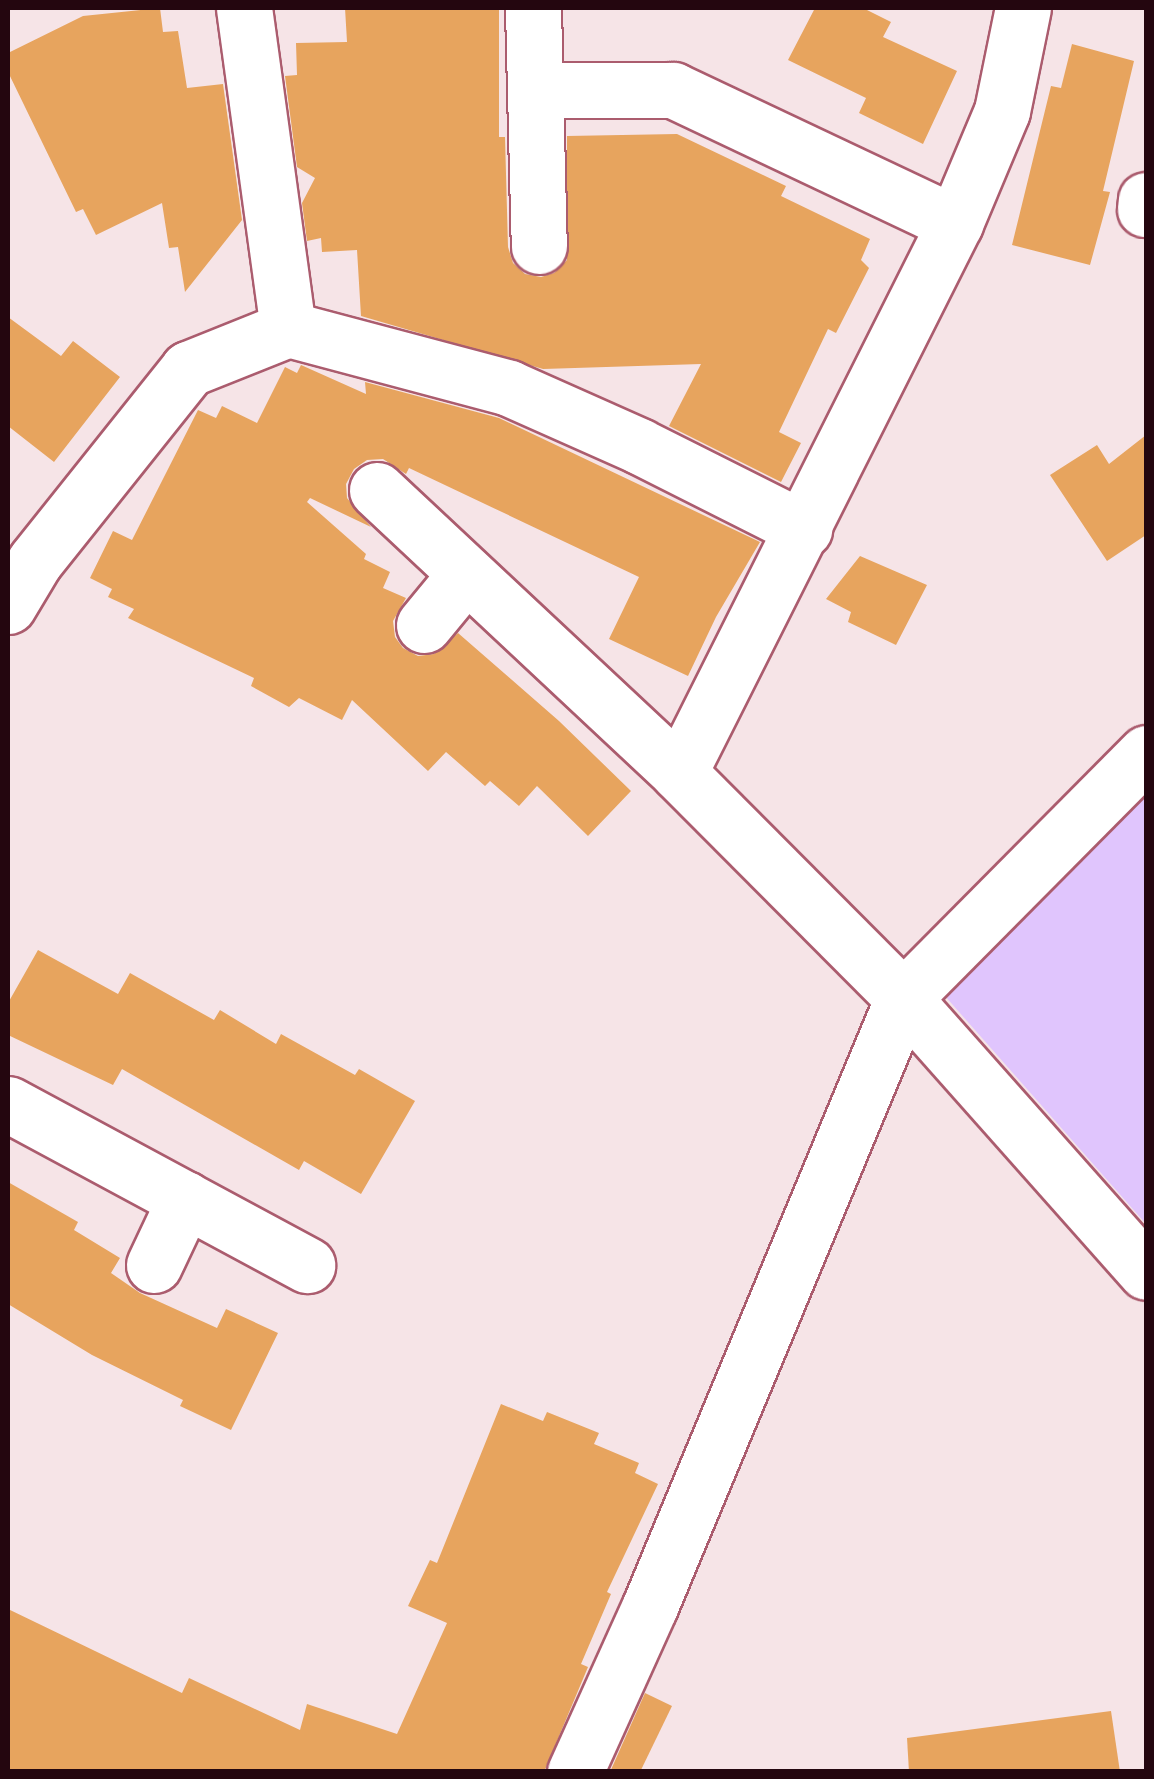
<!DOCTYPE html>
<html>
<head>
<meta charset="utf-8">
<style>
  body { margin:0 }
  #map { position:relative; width:1154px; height:1779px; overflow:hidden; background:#f6e4e7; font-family:"Zilla Slab",serif }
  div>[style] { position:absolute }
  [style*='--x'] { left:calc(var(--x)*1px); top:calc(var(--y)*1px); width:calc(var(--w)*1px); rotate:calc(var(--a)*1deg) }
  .green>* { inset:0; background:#e0c5fd }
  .building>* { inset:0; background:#e7a45e }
  .roads { filter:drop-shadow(2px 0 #ab5c6e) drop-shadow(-2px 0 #ab5c6e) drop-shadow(0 2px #ab5c6e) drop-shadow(0 -2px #ab5c6e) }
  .street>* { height:55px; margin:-27.5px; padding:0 27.5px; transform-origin:27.5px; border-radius:27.5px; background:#fff }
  span { translate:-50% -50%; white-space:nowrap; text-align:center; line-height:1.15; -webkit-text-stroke:8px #fff; paint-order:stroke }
  .frame { position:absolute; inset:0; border:10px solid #24060f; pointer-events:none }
</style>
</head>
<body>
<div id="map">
  <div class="green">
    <i style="clip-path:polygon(1146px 782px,1146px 1224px,937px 987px)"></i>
  </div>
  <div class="building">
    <i style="clip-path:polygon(160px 8px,163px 32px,178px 31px,187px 88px,223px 84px,242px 220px,185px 292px,178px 247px,169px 248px,162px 203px,96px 235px,83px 209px,76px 212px,8px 72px,8px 53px,83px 16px)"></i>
    <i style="clip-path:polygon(345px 8px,499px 8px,499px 137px,505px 137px,508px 247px,513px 263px,525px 274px,541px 277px,554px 273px,567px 260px,567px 136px,677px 134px,786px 186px,781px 196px,870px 239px,861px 260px,869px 268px,836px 333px,828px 329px,779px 432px,801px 443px,781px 482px,669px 426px,701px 364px,543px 369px,361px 316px,357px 250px,322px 252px,321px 238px,307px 241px,302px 203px,315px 178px,297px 167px,285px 76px,297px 75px,296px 43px,347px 42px)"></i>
    <i style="clip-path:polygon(815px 8px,863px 8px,891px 22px,883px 37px,957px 71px,923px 144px,859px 113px,866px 98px,788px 60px)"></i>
    <i style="clip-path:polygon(1072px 44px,1134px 61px,1103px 191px,1110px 192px,1090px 265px,1012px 245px,1051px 86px,1061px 88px)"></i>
    <i style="clip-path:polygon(8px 317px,61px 356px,73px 341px,120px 377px,54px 462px,8px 426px)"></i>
    <i style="clip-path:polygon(301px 365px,366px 394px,365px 382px,499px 418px,760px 542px,716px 617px,688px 676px,609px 639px,639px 577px,409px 468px,406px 474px,383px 459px,367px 460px,354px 469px,346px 484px,347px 498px,371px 527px,310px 498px,307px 502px,366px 554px,364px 559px,390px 572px,383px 588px,406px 598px,393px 621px,395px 637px,403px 648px,418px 656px,434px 654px,458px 633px,559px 721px,631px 791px,588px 836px,537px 786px,519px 806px,490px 781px,485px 786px,446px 752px,428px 771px,352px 700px,342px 720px,299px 698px,289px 707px,251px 686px,254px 678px,128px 618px,134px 609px,108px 597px,112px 589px,90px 578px,113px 531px,132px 540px,198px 410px,216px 418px,222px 406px,257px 423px,285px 367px,297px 373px)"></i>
    <i style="clip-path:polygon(1146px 435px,1146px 535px,1107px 561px,1050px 475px,1097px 445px,1109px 464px)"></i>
    <i style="clip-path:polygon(860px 556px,927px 585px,896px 645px,848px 622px,851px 612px,826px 599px)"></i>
    <i style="clip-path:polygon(38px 950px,118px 994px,130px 973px,214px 1020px,220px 1010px,276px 1044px,281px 1034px,355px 1075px,359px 1069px,415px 1101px,361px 1194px,304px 1161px,299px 1170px,122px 1069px,113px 1085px,8px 1035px,8px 1003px)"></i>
    <i style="clip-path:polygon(8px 1182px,78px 1222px,74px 1230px,120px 1258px,111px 1273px,140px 1293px,217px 1328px,226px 1309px,278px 1333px,231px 1430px,180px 1406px,183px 1400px,92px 1355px,8px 1304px)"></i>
    <i style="clip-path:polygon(501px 1404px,543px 1421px,547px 1412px,599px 1433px,594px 1444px,639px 1463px,635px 1473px,658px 1484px,607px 1592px,611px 1594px,581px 1664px,588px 1667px,544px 1772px,8px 1772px,8px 1609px,182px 1693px,189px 1678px,300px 1730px,307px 1704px,397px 1734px,447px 1623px,408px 1606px,430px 1560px,437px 1563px)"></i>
    <i style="clip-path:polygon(645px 1693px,672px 1706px,640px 1772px,610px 1772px)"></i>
    <i style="clip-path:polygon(1111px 1711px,1120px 1772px,909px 1772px,907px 1738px)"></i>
  </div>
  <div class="roads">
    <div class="street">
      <i style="--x:244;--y:8;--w:324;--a:82.2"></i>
      <i style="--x:533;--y:8;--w:238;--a:88.6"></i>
      <i style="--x:535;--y:90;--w:138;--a:0"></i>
      <i style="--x:673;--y:90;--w:312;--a:25.3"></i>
      <i style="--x:1145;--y:209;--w:9;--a:-84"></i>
      <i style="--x:377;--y:490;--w:414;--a:43.1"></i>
      <i style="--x:679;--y:773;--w:317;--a:45.1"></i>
      <i style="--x:903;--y:998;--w:366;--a:48.4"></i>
      <i style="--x:8;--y:606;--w:52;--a:-59"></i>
      <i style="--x:35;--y:561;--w:246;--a:-51.4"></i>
      <i style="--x:188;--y:369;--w:108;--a:-21.8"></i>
      <i style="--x:288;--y:329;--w:229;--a:14.9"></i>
      <i style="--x:509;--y:388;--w:142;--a:24"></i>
      <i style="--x:639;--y:446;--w:185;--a:26.7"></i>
      <i style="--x:424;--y:625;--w:66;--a:-50.5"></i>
      <i style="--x:679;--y:773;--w:615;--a:-63.35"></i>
      <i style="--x:955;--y:223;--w:121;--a:-67.2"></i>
      <i style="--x:1002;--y:111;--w:105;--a:-78.5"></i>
      <i style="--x:8;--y:1104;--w:340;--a:28.3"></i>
      <i style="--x:154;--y:1265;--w:73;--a:-64.8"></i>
      <i style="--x:575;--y:1772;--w:182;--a:-65.7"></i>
      <i style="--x:650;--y:1606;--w:659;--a:-67.41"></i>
      <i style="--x:903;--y:998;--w:345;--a:-45.2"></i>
    </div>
  </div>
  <div class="frame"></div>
</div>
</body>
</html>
